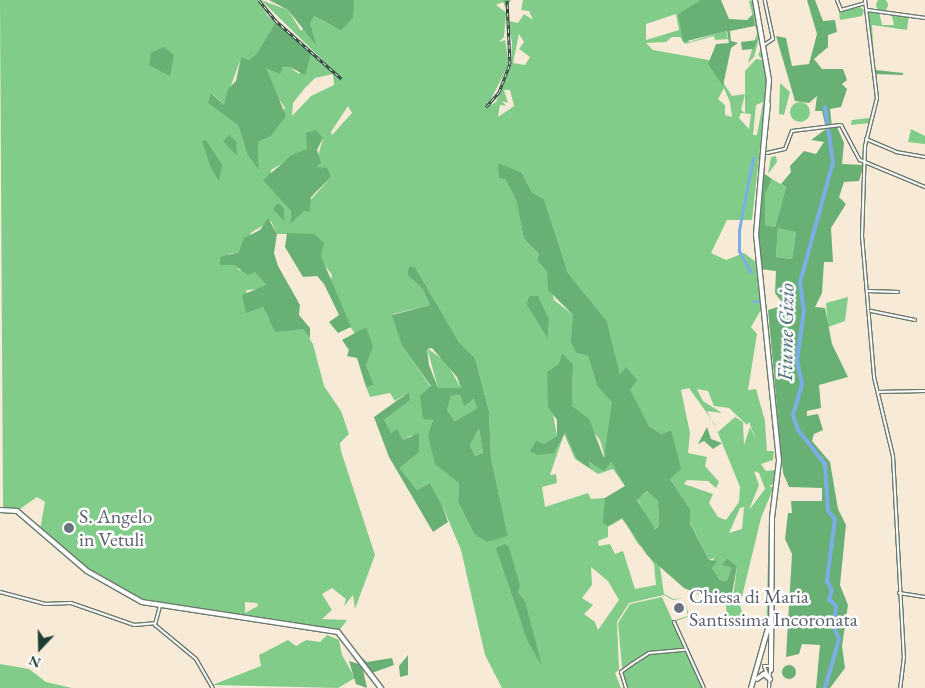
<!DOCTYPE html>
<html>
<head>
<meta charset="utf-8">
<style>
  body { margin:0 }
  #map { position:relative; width:925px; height:688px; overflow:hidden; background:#f7ebd8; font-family:"EB Garamond",serif }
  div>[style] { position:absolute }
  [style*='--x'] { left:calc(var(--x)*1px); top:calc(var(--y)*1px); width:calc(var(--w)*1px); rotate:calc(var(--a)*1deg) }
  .green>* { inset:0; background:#82cc89 }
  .round { border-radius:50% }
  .forest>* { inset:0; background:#69b075 }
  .canal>* { height:2.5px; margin:-1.25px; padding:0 1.25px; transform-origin:1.25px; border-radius:1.25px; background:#7cade7 }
  .river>* { height:4px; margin:-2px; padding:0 2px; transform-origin:2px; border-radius:2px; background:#7cade7 }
  .roads { filter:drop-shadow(1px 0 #6b7a6d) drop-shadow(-1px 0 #6b7a6d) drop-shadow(0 1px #6b7a6d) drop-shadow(0 -1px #6b7a6d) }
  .street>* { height:2px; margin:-1px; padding:0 1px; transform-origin:1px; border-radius:1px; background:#fff }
  .primary>* { height:4px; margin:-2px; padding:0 2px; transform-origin:2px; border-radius:2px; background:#fff }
  .rail>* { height:3px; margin-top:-1.5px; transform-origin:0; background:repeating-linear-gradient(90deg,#fff 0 4px,#1f3d34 0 8px); box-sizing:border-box; border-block:1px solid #1f3d34 }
  .dots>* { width:14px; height:14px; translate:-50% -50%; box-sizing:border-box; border:2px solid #fff; border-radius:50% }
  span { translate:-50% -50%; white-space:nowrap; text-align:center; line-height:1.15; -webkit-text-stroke:5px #fff; paint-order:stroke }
  .worship-label { font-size:20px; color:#5b616d }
  .left { translate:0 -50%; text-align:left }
  .water-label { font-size:21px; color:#3b5f6a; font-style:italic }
  .north { position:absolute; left:15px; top:623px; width:50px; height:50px; -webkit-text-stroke:4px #fff; paint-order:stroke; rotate:201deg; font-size:14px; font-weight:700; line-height:20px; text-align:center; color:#1f3d34 }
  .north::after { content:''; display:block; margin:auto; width:18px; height:22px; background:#1f3d34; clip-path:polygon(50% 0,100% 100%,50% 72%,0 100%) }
</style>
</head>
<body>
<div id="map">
  <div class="green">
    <i class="round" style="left:876px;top:-1px;width:12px;height:12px"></i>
    <i style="clip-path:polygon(evenodd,0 0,258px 0,268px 16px,342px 79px,261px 0,288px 10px,301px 31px,314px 16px,331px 25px,351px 9px,354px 0,511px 0,506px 8px,503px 2px,496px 5px,508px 14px,509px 21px,518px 23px,524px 14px,533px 20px,529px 11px,521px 10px,523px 0,700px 0,678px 14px,689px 42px,726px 31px,728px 39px,715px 40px,714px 36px,685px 44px,680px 37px,672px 37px,666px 42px,646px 43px,653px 50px,709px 60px,732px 96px,745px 94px,741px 110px,745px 113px,745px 71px,756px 59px,763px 60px,758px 55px,761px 49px,764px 54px,767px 87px,752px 220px,727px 220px,711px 253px,726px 260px,744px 253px,756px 262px,757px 270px,762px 308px,751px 327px,757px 334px,748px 390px,756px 389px,765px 421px,767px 451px,774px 451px,773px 460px,761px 464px,766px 471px,775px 470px,776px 483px,769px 486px,775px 488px,770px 520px,769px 615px,766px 640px,769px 520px,773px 489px,761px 518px,740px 605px,745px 622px,727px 625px,726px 602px,684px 588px,660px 567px,664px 594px,670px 597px,673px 599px,684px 598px,689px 616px,688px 617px,676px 621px,706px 688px,686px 650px,703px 688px,624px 688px,618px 623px,630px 604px,662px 597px,684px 646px,675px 620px,688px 616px,684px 598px,673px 600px,664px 595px,629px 603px,617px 622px,619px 670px,615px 673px,621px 688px,502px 688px,485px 655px,461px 550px,442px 505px,430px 483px,417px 490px,400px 468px,411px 459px,412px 435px,403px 440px,397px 430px,391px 433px,386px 427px,384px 420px,409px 400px,409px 392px,395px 401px,390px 393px,370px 397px,366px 387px,374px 385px,366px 365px,366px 327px,355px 334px,344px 317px,330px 284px,332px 275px,302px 234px,277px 234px,271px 221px,252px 232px,239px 252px,228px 254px,239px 270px,255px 272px,266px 285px,263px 289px,246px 290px,253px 308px,263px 307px,269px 320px,285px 328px,303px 329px,313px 344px,324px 386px,341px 411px,349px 434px,340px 443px,341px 451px,375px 555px,355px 609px,353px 595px,344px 606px,346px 599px,332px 588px,322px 594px,332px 610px,322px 619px,347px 620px,338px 632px,150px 604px,96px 577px,40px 530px,45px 502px,37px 497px,17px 511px,3px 509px,0 0,506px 14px,512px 42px,511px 65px,496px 102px,487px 107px,509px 64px,505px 40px,499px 42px,504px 37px,506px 14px,0 0,676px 14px,679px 30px,646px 40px,646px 24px,676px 14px,0 0,275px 23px,311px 54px,299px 74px,290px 67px,266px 68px,270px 86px,285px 108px,270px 137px,258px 142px,259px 171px,247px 154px,238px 125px,220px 111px,212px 93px,224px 105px,241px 58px,249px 60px,257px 53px,275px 23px,0 0,519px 34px,524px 42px,519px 49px,530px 57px,525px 65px,513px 63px,519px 34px,0 0,333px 74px,334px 85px,311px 96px,292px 116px,293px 103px,305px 88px,315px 78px,333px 74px,0 0,724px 88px,730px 102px,732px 117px,725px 115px,725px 105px,718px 99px,724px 88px,0 0,510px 90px,514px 106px,498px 117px,500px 105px,506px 106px,502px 101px,508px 103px,504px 90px,510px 90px,0 0,763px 102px,757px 135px,753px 135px,756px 105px,763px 102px,0 0,348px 106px,352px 113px,332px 135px,331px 132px,348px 106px,0 0,741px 113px,751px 114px,749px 129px,739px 118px,741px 113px,0 0,323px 138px,315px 167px,331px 177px,290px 223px,291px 211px,272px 187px,271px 170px,307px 149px,309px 142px,323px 138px,0 0,522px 173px,532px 192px,544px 199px,568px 273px,607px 321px,620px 374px,649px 426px,662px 434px,671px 430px,670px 479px,690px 509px,690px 522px,709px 560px,714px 558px,712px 568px,720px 580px,727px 581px,731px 568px,723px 565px,727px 558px,737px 566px,733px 598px,708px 598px,684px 588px,638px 544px,622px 518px,608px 526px,626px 486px,611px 462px,604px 468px,576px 458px,565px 433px,556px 447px,544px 444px,557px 436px,552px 408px,562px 353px,573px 364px,572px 406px,600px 440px,605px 458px,613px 401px,597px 386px,588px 356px,576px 353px,573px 315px,554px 300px,547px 272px,537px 260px,539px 254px,524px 239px,516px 200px,505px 179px,522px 173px,0 0,409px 266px,415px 267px,459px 342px,475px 358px,489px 411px,491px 458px,508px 536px,487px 541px,474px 534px,458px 502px,459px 483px,433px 431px,431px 387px,402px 346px,393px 314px,430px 305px,422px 288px,407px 275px,409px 266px,0 0,529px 296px,538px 296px,549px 318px,548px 338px,526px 304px,529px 296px,0 0,689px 388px,714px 423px,740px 487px,739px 502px,726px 520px,718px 517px,709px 503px,713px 494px,684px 484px,687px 480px,708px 481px,716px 488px,719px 482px,705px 466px,707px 457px,688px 453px,690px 433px,681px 390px,689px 388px,0 0,697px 389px,708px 391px,714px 406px,729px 408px,747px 425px,749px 422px,756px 440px,750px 427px,744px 445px,743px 422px,735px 417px,718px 432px,707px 411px,722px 413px,703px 401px,697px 389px,0 0,564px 434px,575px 459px,598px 474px,613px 469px,625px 486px,605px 498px,591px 499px,588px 493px,545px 507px,542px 487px,557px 483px,556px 474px,550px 475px,564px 434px,0 0,754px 471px,759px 473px,765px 489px,749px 510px,759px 485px,754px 471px,0 0,744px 507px,742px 529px,729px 533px,740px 508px,744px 507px,0 0,622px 519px,654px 564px,656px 585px,635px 589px,623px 551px,615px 554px,610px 544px,599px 546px,598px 541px,608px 537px,608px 527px,622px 519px,0 0,509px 547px,518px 592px,525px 601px,522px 625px,499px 558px,509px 547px,0 0,591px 567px,608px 581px,619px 600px,598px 630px,595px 622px,584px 614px,593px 605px,582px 598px,592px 585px,591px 567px,0 0,245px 602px,257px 603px,258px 606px,245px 613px,245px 602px)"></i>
    <i style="clip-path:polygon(753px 0,759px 39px,754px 57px,748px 63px,757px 33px,749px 1px,744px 2px)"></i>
    <i style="clip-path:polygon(860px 7px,864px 10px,862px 16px,840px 20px,839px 12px)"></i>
    <i style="clip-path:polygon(868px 11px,879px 11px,882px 25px,894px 25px,891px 12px,909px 14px,907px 30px,872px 25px,875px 74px)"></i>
    <i style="clip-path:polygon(780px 83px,790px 92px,784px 115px,779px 114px)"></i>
    <i class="round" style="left:790px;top:102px;width:20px;height:20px"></i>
    <i style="clip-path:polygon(869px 118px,870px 123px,851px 125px,852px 120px)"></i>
    <i style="clip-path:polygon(911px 129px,925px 136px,925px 144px,908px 142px)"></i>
    <i style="clip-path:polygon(776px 156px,777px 162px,768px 174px,771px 157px)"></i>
    <i style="clip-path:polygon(772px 179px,786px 187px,775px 227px,765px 225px,765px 195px)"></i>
    <i style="clip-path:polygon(778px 227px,796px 232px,792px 259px,776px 257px)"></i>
    <i style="clip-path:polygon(848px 297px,845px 321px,828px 327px,826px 303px)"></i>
    <i style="clip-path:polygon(427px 348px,446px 362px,461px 388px,438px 388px)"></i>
    <i style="clip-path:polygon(460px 395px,464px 405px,475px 399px,477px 408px,455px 421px,447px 410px,451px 396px)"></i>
    <i style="clip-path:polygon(479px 429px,483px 453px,475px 456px,470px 445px)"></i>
    <i style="clip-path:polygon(648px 491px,658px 501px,659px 526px,654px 529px,637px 499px)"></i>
    <i style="clip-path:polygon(327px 635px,339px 640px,342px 655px,355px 678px,338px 688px,212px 685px,261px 666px,259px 655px,288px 640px,296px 646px,306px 640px,320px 642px)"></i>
    <i style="clip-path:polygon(0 664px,29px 669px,46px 682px,72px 688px,0 688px)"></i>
  </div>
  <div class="forest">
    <i style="clip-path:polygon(269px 0,354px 0,353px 18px,341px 30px,314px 16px,310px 23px,316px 45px,288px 10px)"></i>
    <i style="clip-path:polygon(700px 0,721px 0,729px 19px,747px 20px,753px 14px,755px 26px,730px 31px,731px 41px,738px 43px,731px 48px,723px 86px,708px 64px,716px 44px,729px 43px,727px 31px,683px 42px,678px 14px)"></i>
    <i style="clip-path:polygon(evenodd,807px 0,815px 0,823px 21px,835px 20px,837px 32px,828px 35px,828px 47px,814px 59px,822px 69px,843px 69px,847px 80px,842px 84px,847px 89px,841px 107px,830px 109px,832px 127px,837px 127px,844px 143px,842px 164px,864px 165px,859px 181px,844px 182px,839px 197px,846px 204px,831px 228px,833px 262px,824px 262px,822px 293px,815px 307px,825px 308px,832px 344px,848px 377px,819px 385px,821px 408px,807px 411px,807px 416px,818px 414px,823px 430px,814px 434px,812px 441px,830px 462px,838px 509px,846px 525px,840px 585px,848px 605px,842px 646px,845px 668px,830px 688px,816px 688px,820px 645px,802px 644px,799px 654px,786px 657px,792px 554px,785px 539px,788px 513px,792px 513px,791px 501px,822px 501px,822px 488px,789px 487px,783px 473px,768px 310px,784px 305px,775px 293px,776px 271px,761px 269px,758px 229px,762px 172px,772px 179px,765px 195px,765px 225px,775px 227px,786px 187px,781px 184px,791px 172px,790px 166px,804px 151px,816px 154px,824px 142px,811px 140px,826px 129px,822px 111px,815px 111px,817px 96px,809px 103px,795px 101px,776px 36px,786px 38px,792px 66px,809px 64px,817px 34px,807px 0,778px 228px,796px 232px,792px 259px,776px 257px,778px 228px)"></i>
    <i style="clip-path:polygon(275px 23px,311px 54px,305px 75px,290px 67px,283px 67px,280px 74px,266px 68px,286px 116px,270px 137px,258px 142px,259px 171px,247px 154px,238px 125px,208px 103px,211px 93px,224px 105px,228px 89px,236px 81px,241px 57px,249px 60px,257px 53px)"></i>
    <i style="clip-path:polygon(757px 40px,754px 49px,742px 50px,741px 42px)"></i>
    <i style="clip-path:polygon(164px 47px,174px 55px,170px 76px,149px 65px,151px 53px)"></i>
    <i style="clip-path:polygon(876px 70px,903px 73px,903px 75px,875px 74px)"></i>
    <i style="clip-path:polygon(316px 130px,323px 138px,317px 150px,321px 163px,316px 167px,327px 168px,331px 177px,311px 197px,310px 212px,304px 211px,290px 224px,291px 211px,263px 180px,292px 155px,307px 149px,306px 133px)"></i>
    <i style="clip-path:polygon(229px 135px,236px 141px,237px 156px,223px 141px)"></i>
    <i style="clip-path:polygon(206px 140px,222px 165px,219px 181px,211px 168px,202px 141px)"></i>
    <i style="clip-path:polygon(evenodd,498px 163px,522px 173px,532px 192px,544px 199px,568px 273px,607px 321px,620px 374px,626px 367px,637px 380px,630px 390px,649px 426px,662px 434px,671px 430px,681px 469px,670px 479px,690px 509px,690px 523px,709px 560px,717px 561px,712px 568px,720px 580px,727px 581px,731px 568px,722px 565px,727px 558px,737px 566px,732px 594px,739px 603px,708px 598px,684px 588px,647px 555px,622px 518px,608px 526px,603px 523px,605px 498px,625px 486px,611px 462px,604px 471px,589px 462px,590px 468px,576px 458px,565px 433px,554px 453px,537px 455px,530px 451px,536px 441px,544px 444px,557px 436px,557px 420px,548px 407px,547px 372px,559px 364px,562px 353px,573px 364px,572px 406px,589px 419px,604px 458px,612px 402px,597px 386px,588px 356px,576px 353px,571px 342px,573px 315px,548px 290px,547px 272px,537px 260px,539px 254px,524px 239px,516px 200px,505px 179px,499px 178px,498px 163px,647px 491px,658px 501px,659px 526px,655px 529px,637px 500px,647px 491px)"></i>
    <i style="clip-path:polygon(278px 203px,284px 208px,284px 221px,273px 209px)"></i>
    <i style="clip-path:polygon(268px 218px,277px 234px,274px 253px,278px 266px,300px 305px,299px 315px,310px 328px,310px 339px,303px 329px,275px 332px,263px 307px,246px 313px,242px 295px,266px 285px,255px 272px,248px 275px,234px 265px,220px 265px,220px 257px,239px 252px,244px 238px,260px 230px)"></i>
    <i style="clip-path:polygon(287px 233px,314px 234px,324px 243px,321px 256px,351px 327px,338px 333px,329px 322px,339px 315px,324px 284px,317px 276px,303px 277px,285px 247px)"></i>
    <i style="clip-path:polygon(evenodd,409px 266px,415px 267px,459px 342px,475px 358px,489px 411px,491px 458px,508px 536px,487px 542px,474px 534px,458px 502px,459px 483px,435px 464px,428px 436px,433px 420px,423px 419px,420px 396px,431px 386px,402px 346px,392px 315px,430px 305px,422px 288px,407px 275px,409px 266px,432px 348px,457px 377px,461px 388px,438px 388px,429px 365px,427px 349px,432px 348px,409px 266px,460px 395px,464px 406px,474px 399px,477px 408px,455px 421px,447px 410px,451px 396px,460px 395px,409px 266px,479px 429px,483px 453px,475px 456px,470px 445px,479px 429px)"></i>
    <i style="clip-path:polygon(529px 296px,538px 296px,549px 318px,548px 339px,526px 304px)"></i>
    <i style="clip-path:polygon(366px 327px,373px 346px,366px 365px,374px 385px,366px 387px,357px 358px,347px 356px,349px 350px,342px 340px)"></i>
    <i style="clip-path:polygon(409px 392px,410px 400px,384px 420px,391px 433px,397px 429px,403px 440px,419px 433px,419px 452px,400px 468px,417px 490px,430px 483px,442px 505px,448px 522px,433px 532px,389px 457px,374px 417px)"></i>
    <i style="clip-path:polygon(707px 427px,711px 439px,722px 443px,713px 449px,704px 441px,698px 444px)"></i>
    <i style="clip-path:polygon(505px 544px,509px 547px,520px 586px,518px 592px,525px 601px,542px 666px,527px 640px,499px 558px,496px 548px)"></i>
    <i style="clip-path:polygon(359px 655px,367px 662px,392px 658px,394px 665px,372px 673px)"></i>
    <i style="clip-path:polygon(408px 655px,408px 675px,400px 677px,399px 666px)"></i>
    <i style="clip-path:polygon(349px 661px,362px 665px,367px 688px,356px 684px)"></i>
    <i class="round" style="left:782px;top:665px;width:14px;height:14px"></i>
  </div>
  <div class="canal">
    <i style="--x:751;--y:273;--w:25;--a:-119"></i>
    <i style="--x:739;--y:251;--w:21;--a:-90"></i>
    <i style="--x:739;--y:230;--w:73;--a:-79"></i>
    <i style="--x:753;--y:302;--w:8;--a:0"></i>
  </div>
  <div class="river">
    <i style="--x:825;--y:107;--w:56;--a:81.7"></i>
    <i style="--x:833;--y:162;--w:125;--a:105.3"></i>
    <i style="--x:800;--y:283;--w:27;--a:82"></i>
    <i style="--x:804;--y:310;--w:50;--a:98"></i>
    <i style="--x:797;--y:360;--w:25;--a:78"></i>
    <i style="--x:802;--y:384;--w:32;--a:106"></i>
    <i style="--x:793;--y:415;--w:16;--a:72"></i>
    <i style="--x:798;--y:430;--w:43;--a:51.5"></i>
    <i style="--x:825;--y:464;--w:47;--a:86.3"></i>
    <i style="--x:828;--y:511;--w:11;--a:49"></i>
    <i style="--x:835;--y:519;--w:63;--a:97.4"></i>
    <i style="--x:827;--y:581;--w:11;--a:63"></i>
    <i style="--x:832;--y:591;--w:9;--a:111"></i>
    <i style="--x:829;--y:599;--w:10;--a:45"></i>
    <i style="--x:836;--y:606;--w:21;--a:95"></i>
    <i style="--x:834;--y:627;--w:13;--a:67"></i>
    <i style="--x:839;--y:639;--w:51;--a:105.9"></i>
  </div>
  <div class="roads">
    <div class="street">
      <i style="--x:837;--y:0;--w:11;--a:68"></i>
      <i style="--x:841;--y:10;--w:25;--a:-16"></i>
      <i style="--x:865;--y:0;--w:99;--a:83"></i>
      <i style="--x:877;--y:98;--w:49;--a:104"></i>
      <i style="--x:865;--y:146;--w:90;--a:91.9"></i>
      <i style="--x:862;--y:236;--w:142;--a:85.1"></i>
      <i style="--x:874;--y:377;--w:81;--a:76.5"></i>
      <i style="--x:893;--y:456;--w:201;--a:86.9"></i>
      <i style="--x:904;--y:657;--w:31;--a:97"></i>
      <i style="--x:867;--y:10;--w:59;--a:7.9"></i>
      <i style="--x:764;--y:45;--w:11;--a:-34"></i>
      <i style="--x:773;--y:39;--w:40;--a:-102"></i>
      <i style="--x:866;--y:139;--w:33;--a:23"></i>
      <i style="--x:896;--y:152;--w:29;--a:10"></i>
      <i style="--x:767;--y:153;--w:18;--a:-13"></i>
      <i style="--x:785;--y:149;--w:19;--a:-69"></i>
      <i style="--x:792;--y:131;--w:49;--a:-7"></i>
      <i style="--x:841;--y:125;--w:40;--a:62"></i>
      <i style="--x:860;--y:160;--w:70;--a:22.6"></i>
      <i style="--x:762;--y:169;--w:66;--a:-83.9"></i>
      <i style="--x:868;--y:291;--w:30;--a:2"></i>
      <i style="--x:871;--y:311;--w:45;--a:11.6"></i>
      <i style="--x:878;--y:392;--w:47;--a:-1.2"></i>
      <i style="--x:0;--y:592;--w:47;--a:14.9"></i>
      <i style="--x:45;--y:604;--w:26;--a:-2"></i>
      <i style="--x:71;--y:603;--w:67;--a:19.2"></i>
      <i style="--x:134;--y:625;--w:21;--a:-5"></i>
      <i style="--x:899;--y:593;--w:26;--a:9"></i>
      <i style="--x:160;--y:606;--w:20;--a:105"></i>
      <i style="--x:155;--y:625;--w:53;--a:39.7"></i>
      <i style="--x:196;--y:659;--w:34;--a:60"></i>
      <i style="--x:674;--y:622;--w:72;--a:65.6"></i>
      <i style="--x:769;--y:678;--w:13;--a:-113"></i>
      <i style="--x:764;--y:666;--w:6;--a:0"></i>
      <i style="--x:626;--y:688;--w:17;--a:-107"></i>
      <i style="--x:621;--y:672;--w:14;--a:-36"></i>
      <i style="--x:632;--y:664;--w:20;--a:-33"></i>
      <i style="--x:649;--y:653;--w:36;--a:-5"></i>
      <i style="--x:769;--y:688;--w:17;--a:-87"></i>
    </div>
    <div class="primary">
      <i style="--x:755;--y:0;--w:81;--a:80.1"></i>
      <i style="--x:769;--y:80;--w:155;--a:94.8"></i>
      <i style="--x:756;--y:234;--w:228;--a:84.2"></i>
      <i style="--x:779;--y:461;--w:57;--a:97"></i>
      <i style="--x:772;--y:518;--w:152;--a:90.4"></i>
      <i style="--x:0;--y:510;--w:17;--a:3"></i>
      <i style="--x:17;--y:511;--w:92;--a:40.6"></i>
      <i style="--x:87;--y:571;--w:63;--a:29.4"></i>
      <i style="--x:142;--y:602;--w:198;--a:8.7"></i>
      <i style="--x:338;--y:632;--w:71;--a:52.5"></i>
      <i style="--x:757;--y:679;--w:9;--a:-36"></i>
      <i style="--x:764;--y:674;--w:8;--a:40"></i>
      <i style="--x:751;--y:688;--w:66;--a:-74.1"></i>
    </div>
  </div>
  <div class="rail">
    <i style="--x:259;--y:0;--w:26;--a:51"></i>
    <i style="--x:275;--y:20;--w:89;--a:41.4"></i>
    <i style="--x:486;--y:107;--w:20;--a:-49"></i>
    <i style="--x:499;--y:92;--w:30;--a:-69"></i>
    <i style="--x:510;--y:64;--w:64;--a:-92.7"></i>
  </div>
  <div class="dots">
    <i style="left:69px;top:528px;background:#6b7280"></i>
    <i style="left:679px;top:608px;background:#6b7280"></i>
  </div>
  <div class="worship-label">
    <span class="left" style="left:79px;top:528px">S. Angelo<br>in Vetuli</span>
    <span class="left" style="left:689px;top:608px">Chiesa di Maria<br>Santissima Incoronata</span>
  </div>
  <div class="water-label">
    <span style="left:786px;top:332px;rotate:-89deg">Fiume Gizio</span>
  </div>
  <div class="north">N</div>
</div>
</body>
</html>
